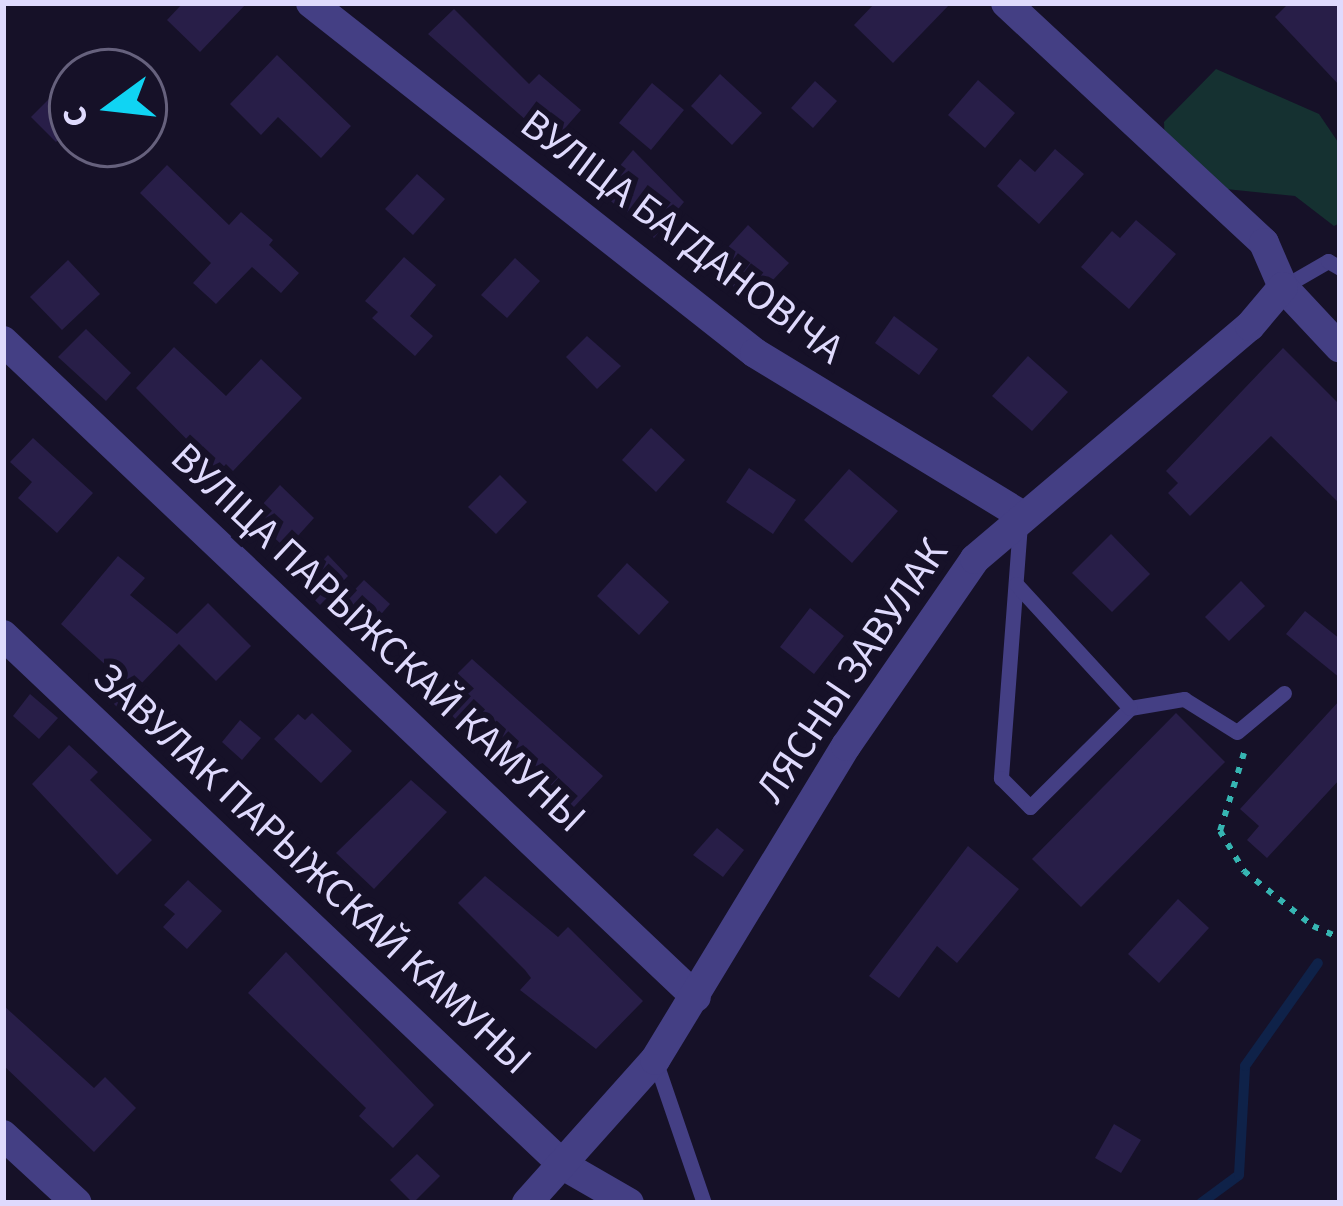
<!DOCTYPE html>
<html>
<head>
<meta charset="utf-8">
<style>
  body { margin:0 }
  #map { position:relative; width:1343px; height:1206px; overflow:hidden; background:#161128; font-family:"Source Sans 3",sans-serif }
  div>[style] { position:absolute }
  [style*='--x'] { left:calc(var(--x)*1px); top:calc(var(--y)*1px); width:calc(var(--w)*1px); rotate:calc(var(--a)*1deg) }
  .green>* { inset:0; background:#153131 }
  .stream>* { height:10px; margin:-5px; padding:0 5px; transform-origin:5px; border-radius:5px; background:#0f2249 }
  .building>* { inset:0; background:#281e48 }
  .path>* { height:6px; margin-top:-3px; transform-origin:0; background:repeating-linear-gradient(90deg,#36b5b2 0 6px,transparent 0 15px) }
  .service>* { height:15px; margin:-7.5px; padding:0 7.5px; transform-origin:7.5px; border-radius:7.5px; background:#443f84 }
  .minor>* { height:30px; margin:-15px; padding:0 15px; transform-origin:15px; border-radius:15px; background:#443f84 }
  span { translate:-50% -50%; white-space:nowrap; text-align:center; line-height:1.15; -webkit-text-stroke:12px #161128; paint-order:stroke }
  .street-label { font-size:42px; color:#dfdafd }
  .frame { position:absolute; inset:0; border:6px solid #dfdafd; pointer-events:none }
  .north { position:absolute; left:48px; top:48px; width:120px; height:120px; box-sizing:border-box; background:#161128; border:3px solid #66617d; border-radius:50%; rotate:255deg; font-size:33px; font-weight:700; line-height:48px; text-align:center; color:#dfdafd }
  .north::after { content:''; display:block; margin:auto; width:42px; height:54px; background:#10d4f3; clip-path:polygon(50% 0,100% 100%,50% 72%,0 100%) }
</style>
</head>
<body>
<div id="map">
  <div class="green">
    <i style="clip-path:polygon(1216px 69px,1319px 114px,1340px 145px,1340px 223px,1334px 226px,1295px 196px,1226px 189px,1165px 146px,1164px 122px)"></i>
  </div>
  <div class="stream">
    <i style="--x:1201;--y:1203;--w:47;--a:-36.4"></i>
    <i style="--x:1239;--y:1175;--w:109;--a:-86.8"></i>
    <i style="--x:1245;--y:1066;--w:126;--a:-54.7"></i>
  </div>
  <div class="building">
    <i style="clip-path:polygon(183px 3px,247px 3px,200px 52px,167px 20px)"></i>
    <i style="clip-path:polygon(875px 3px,951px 3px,893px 63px,854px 25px)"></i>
    <i style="clip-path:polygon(1289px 3px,1340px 3px,1340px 86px,1275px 17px)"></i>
    <i style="clip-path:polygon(454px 9px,529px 84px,539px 74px,581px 110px,552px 143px,428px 34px)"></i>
    <i style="clip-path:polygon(277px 55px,351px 126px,321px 158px,278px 117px,261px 135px,230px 104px)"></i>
    <i style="clip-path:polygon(720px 74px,762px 113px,732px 145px,691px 106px)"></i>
    <i style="clip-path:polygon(72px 76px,72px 126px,56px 142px,31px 117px)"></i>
    <i style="clip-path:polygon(978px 80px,1015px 113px,985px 148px,948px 115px)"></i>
    <i style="clip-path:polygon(815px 81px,837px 101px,813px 128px,791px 108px)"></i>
    <i style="clip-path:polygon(652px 83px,684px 110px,651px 150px,619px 123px)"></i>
    <i style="clip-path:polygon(1055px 149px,1084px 174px,1039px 224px,997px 186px,1020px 159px,1035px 172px)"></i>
    <i style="clip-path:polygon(633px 150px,684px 202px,654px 238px,599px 191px)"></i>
    <i style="clip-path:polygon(167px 165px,229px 225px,241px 212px,273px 240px,269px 245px,299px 273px,281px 293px,252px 267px,216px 304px,193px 283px,211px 263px,140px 193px)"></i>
    <i style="clip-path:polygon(417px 174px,445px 199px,413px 235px,385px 209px)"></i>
    <i style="clip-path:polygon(1136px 220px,1176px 254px,1129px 309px,1081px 267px,1112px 231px,1120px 238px)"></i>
    <i style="clip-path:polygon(748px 225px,789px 263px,751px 303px,711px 266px)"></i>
    <i style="clip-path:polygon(404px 257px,436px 285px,410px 316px,433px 336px,415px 356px,372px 318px,378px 312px,365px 301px)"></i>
    <i style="clip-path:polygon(515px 258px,540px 281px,507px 318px,481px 295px)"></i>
    <i style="clip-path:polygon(68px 260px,100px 294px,62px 330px,30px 297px)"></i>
    <i style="clip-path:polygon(894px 316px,938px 349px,919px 375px,875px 343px)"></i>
    <i style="clip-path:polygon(86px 329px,131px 373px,106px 401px,58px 357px)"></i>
    <i style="clip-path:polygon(587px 336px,621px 366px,597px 389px,566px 357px)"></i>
    <i style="clip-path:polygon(174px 347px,226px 396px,261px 359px,302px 398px,233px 471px,226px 464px,219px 472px,136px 388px)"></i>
    <i style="clip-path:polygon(1283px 348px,1340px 405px,1340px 504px,1271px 436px,1190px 516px,1168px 493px,1178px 483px,1166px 471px)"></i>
    <i style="clip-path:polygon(1028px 356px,1068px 392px,1032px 431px,992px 396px)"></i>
    <i style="clip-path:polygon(651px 428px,685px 460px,656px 492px,622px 460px)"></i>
    <i style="clip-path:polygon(33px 438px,93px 493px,57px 533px,18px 498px,32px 482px,10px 462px)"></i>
    <i style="clip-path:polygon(749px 468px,796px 500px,773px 534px,726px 502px)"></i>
    <i style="clip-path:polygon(849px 469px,898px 511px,852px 563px,804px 520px)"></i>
    <i style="clip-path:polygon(500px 475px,527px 502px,496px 534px,468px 507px)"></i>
    <i style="clip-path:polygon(280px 485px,314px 518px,286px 549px,252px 516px)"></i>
    <i style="clip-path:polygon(1111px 534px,1150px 574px,1112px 612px,1072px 573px)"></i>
    <i style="clip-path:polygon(328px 555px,348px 576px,320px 605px,299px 585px)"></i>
    <i style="clip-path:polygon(118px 556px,145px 578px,130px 595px,177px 634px,208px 603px,251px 646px,216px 681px,179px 644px,118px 708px,96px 686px,111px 670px,61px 624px)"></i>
    <i style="clip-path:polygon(627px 563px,669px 602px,639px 635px,597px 596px)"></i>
    <i style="clip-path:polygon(364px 580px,390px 604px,369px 628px,342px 603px)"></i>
    <i style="clip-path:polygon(1241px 581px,1265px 606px,1229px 641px,1205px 617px)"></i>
    <i style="clip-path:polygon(810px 608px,844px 636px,814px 674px,780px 647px)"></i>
    <i style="clip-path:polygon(1305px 611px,1340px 639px,1340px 678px,1286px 634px)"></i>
    <i style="clip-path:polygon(472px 659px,603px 776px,574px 807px,479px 715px,465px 729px,434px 697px)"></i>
    <i style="clip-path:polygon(30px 694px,58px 718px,39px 739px,13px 716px)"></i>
    <i style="clip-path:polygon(1340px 700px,1340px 779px,1267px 858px,1247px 840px,1259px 826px,1240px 809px)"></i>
    <i style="clip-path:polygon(312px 713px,352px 751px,321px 783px,274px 739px,298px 714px,305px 720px)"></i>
    <i style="clip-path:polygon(1176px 713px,1225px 762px,1081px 907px,1032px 859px)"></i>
    <i style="clip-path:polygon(240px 720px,261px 738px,242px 760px,222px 742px)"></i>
    <i style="clip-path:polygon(69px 745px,98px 772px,90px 780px,152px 840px,117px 875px,32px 784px)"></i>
    <i style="clip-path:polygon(411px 780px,447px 812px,374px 889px,336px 853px)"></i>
    <i style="clip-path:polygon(717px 828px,744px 850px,723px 877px,693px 855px)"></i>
    <i style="clip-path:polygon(968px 846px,1019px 889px,957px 963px,937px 946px,899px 998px,869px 976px)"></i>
    <i style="clip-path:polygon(485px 876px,558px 937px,568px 927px,643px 1001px,596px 1049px,520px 990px,531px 978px,525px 970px,458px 903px)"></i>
    <i style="clip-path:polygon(188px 880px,222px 911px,187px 949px,163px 927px,175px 914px,164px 905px)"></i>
    <i style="clip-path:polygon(1178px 899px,1209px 928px,1159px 983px,1128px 954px)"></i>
    <i style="clip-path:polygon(286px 952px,434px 1105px,393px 1148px,359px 1116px,366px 1108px,248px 993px)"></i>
    <i style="clip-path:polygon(3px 1005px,94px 1088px,105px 1077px,136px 1108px,94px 1152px,3px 1065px)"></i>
    <i style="clip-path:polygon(1114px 1124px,1141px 1140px,1121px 1173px,1095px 1158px)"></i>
    <i style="clip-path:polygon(417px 1154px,440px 1176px,413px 1203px,390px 1180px)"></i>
  </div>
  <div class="path">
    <i style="--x:1244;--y:753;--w:82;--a:107.1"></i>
    <i style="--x:1220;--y:831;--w:47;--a:59"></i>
    <i style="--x:1244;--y:871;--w:88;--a:38.6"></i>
    <i style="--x:1313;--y:926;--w:30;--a:24"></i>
  </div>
  <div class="service">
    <i style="--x:1283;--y:287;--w:52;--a:-30"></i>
    <i style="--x:1328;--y:261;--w:14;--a:30"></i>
    <i style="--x:1020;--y:524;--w:255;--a:94.3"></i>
    <i style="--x:1001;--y:778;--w:41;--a:45"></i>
    <i style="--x:1030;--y:807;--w:141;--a:-44.7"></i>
    <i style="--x:1130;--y:708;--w:55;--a:-9.5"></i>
    <i style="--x:1184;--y:699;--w:62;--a:31.9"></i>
    <i style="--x:1237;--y:732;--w:61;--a:-39.7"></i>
    <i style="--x:1016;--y:584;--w:168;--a:47.4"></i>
    <i style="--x:655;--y:1060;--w:151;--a:71.1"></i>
  </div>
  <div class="minor">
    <i style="--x:311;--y:3;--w:565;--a:38.25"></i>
    <i style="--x:755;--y:353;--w:311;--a:31.3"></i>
    <i style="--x:1006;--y:3;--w:352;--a:42.9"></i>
    <i style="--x:1264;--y:243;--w:48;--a:66.6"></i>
    <i style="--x:1283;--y:287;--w:83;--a:46.9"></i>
    <i style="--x:3;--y:341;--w:954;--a:43.43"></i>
    <i style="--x:3;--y:635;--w:771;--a:43.42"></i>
    <i style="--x:563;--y:1165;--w:76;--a:29.9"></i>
    <i style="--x:3;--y:1135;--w:100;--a:42.6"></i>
    <i style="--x:527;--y:1203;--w:192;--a:-48.2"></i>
    <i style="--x:655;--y:1060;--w:368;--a:-58.7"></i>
    <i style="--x:846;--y:746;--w:227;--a:-55.4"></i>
    <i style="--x:975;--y:559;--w:360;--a:-40.3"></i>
    <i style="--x:1250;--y:326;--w:51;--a:-49.8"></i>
  </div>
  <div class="street-label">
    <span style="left:682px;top:237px;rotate:37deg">ВУЛІЦА БАГДАНОВІЧА</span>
    <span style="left:378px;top:638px;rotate:43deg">ВУЛІЦА ПАРЫЖСКАЙ КАМУНЫ</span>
    <span style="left:852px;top:671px;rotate:-56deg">ЛЯСНЫ ЗАВУЛАК</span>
    <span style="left:312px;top:869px;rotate:43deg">ЗАВУЛАК ПАРЫЖСКАЙ КАМУНЫ</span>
  </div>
  <div class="frame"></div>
  <div class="north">С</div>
</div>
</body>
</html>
